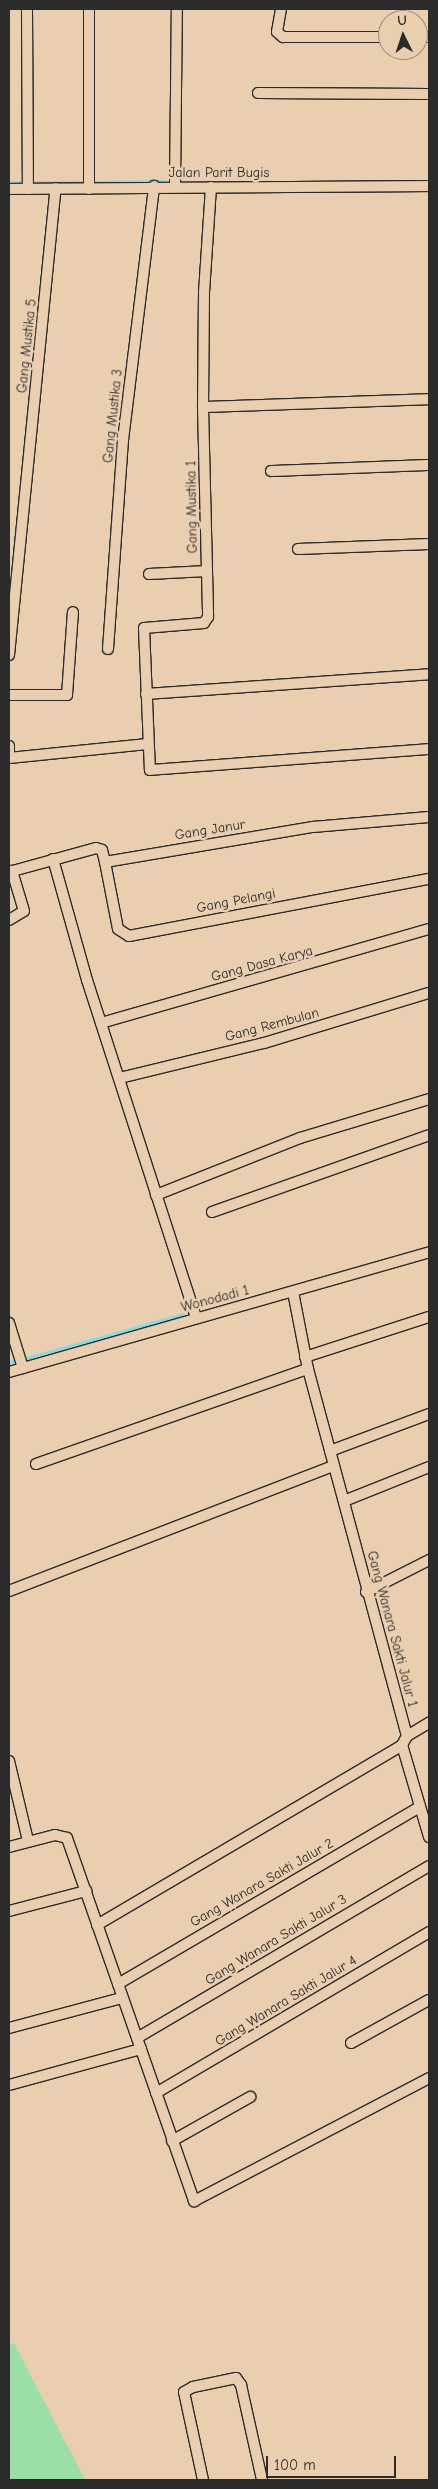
<!DOCTYPE html>
<html>
<head>
<meta charset="utf-8">
<style>
  body { margin:0 }
  #map { position:relative; width:438px; height:2489px; overflow:hidden; background:#e9cfb0; font-family:"Comic Neue",sans-serif }
  div>[style] { position:absolute }
  [style*='--x'] { left:calc(var(--x)*1px); top:calc(var(--y)*1px); width:calc(var(--w)*1px); rotate:calc(var(--a)*1deg) }
  .green>* { inset:0; background:#9bdea8 }
  .stream>* { height:2.5px; margin:-1.25px; padding:0 1.25px; transform-origin:1.25px; border-radius:1.25px; background:#8adbe0 }
  .roads { filter:drop-shadow(1px 0 #2b2b2b) drop-shadow(-1px 0 #2b2b2b) drop-shadow(0 1px #2b2b2b) drop-shadow(0 -1px #2b2b2b) }
  .street>* { height:10px; margin:-5px; padding:0 5px; transform-origin:5px; border-radius:5px; background:#e9cfb0 }
  span { translate:-50% -50%; white-space:nowrap; text-align:center; line-height:1.15; -webkit-text-stroke:5px #e9cfb0; paint-order:stroke }
  .street-label { font-size:14px; color:#2b2b2b }
  .frame { position:absolute; inset:0; border:10px solid #2b2b2b; pointer-events:none }
  .north { position:absolute; left:378px; top:10px; width:50px; height:50px; box-sizing:border-box; background:#e9cfb0; border:1px solid #9d8d7b; border-radius:50%; rotate:356deg; font-size:14px; font-weight:700; line-height:20px; text-align:center; color:#2b2b2b }
  .north::after { content:''; display:block; margin:auto; width:18px; height:22px; background:#2b2b2b; clip-path:polygon(50% 0,100% 100%,50% 72%,0 100%) }
  .scale { position:absolute; left:266px; top:2456px; width:130px; height:22px; box-sizing:border-box; border:2px solid #2b2b2b; border-top:0; padding-left:6px; font-size:15px; line-height:18px; white-space:nowrap; color:#2b2b2b; -webkit-text-stroke:4px #e9cfb0; paint-order:stroke }
</style>
</head>
<body>
<div id="map">
  <div class="green">
    <i style="clip-path:polygon(14px 2343px,85px 2480px,9px 2480px,9px 2345px)"></i>
  </div>
  <div class="stream">
    <i style="--x:9;--y:182;--w:17;--a:0"></i>
    <i style="--x:32;--y:182;--w:54;--a:0"></i>
    <i style="--x:92;--y:182;--w:71;--a:-0.8"></i>
    <i style="--x:23;--y:1359;--w:166;--a:-15.7"></i>
    <i style="--x:9;--y:1362;--w:9;--a:-13"></i>
  </div>
  <div class="roads">
    <div class="street">
      <i style="--x:27;--y:9;--w:180;--a:89.7"></i>
      <i style="--x:281;--y:9;--w:23;--a:100"></i>
      <i style="--x:277;--y:32;--w:8;--a:40"></i>
      <i style="--x:283;--y:37;--w:105;--a:0"></i>
      <i style="--x:418;--y:37;--w:11;--a:0"></i>
      <i style="--x:258;--y:93;--w:171;--a:0.3"></i>
      <i style="--x:175;--y:187;--w:178;--a:-89.4"></i>
      <i style="--x:211;--y:187;--w:106;--a:93.8"></i>
      <i style="--x:204;--y:293;--w:114;--a:90.5"></i>
      <i style="--x:203;--y:407;--w:210;--a:88.6"></i>
      <i style="--x:208;--y:617;--w:7;--a:124"></i>
      <i style="--x:204;--y:623;--w:60;--a:175.2"></i>
      <i style="--x:144;--y:628;--w:142;--a:87.6"></i>
      <i style="--x:150;--y:770;--w:280;--a:-4.3"></i>
      <i style="--x:9;--y:189;--w:420;--a:-0.4"></i>
      <i style="--x:89;--y:189;--w:180;--a:-90"></i>
      <i style="--x:203;--y:407;--w:226;--a:-2"></i>
      <i style="--x:271;--y:471;--w:158;--a:-2.2"></i>
      <i style="--x:298;--y:549;--w:131;--a:-2.2"></i>
      <i style="--x:149;--y:574;--w:58;--a:-3"></i>
      <i style="--x:108;--y:649;--w:210;--a:-85.9"></i>
      <i style="--x:123;--y:440;--w:256;--a:-83"></i>
      <i style="--x:9;--y:655;--w:469;--a:-84.3"></i>
      <i style="--x:146;--y:694;--w:284;--a:-4"></i>
      <i style="--x:9;--y:695;--w:58;--a:0"></i>
      <i style="--x:67;--y:695;--w:83;--a:-85.9"></i>
      <i style="--x:9;--y:746;--w:12;--a:90"></i>
      <i style="--x:9;--y:758;--w:139;--a:-5.8"></i>
      <i style="--x:53;--y:859;--w:126;--a:74.3"></i>
      <i style="--x:87;--y:980;--w:355;--a:72.1"></i>
      <i style="--x:105;--y:862;--w:68;--a:79"></i>
      <i style="--x:118;--y:929;--w:13;--a:32"></i>
      <i style="--x:129;--y:936;--w:305;--a:-10.8"></i>
      <i style="--x:9;--y:872;--w:90;--a:-15.4"></i>
      <i style="--x:96;--y:848;--w:6;--a:18"></i>
      <i style="--x:102;--y:850;--w:12;--a:76"></i>
      <i style="--x:105;--y:862;--w:211;--a:-9.6"></i>
      <i style="--x:313;--y:827;--w:116;--a:-4.9"></i>
      <i style="--x:9;--y:920;--w:17;--a:-31"></i>
      <i style="--x:24;--y:911;--w:42;--a:-106.7"></i>
      <i style="--x:101;--y:1023;--w:341;--a:-16"></i>
      <i style="--x:120;--y:1078;--w:148;--a:-13.7"></i>
      <i style="--x:264;--y:1043;--w:172;--a:-16.9"></i>
      <i style="--x:156;--y:1195;--w:155;--a:-21.6"></i>
      <i style="--x:300;--y:1138;--w:135;--a:-16.8"></i>
      <i style="--x:212;--y:1212;--w:230;--a:-19.5"></i>
      <i style="--x:9;--y:1323;--w:47;--a:72.7"></i>
      <i style="--x:305;--y:1357;--w:130;--a:-17.9"></i>
      <i style="--x:9;--y:1372;--w:437;--a:-15.9"></i>
      <i style="--x:330;--y:1451;--w:106;--a:-20.5"></i>
      <i style="--x:36;--y:1464;--w:288;--a:-19.3"></i>
      <i style="--x:344;--y:1501;--w:92;--a:-21.8"></i>
      <i style="--x:9;--y:1591;--w:347;--a:-21.1"></i>
      <i style="--x:366;--y:1592;--w:71;--a:-26.9"></i>
      <i style="--x:407;--y:1736;--w:26;--a:-31"></i>
      <i style="--x:402;--y:1745;--w:96;--a:73.6"></i>
      <i style="--x:9;--y:1761;--w:82;--a:76.6"></i>
      <i style="--x:9;--y:1847;--w:48;--a:-14.6"></i>
      <i style="--x:55;--y:1835;--w:12;--a:14"></i>
      <i style="--x:67;--y:1838;--w:385;--a:70.7"></i>
      <i style="--x:194;--y:2201;--w:265;--a:-27.6"></i>
      <i style="--x:9;--y:1911;--w:80;--a:-14.6"></i>
      <i style="--x:97;--y:1925;--w:354;--a:-30.5"></i>
      <i style="--x:402;--y:1745;--w:10;--a:-61"></i>
      <i style="--x:407;--y:1736;--w:380;--a:-105.1"></i>
      <i style="--x:308;--y:1369;--w:78;--a:-101"></i>
      <i style="--x:118;--y:1984;--w:350;--a:-30.4"></i>
      <i style="--x:9;--y:2028;--w:117;--a:-14.9"></i>
      <i style="--x:137;--y:2038;--w:339;--a:-30.5"></i>
      <i style="--x:351;--y:2043;--w:89;--a:-28.9"></i>
      <i style="--x:9;--y:2085;--w:137;--a:-15.3"></i>
      <i style="--x:156;--y:2093;--w:317;--a:-30.5"></i>
      <i style="--x:172;--y:2141;--w:90;--a:-29.4"></i>
      <i style="--x:203;--y:2480;--w:90;--a:-102.2"></i>
      <i style="--x:184;--y:2392;--w:10;--a:-29"></i>
      <i style="--x:193;--y:2387;--w:44;--a:-11.8"></i>
      <i style="--x:236;--y:2378;--w:9;--a:54"></i>
      <i style="--x:241;--y:2385;--w:97;--a:77.5"></i>
    </div>
  </div>
  <div class="street-label">
    <span style="left:219px;top:173px">Jalan Parit Bugis</span>
    <span style="left:27px;top:346px;rotate:-84deg">Gang Mustika 5</span>
    <span style="left:113px;top:416px;rotate:-84deg">Gang Mustika 3</span>
    <span style="left:192px;top:507px;rotate:-91deg">Gang Mustika 1</span>
    <span style="left:210px;top:830px;rotate:-9deg">Gang Janur</span>
    <span style="left:236px;top:901px;rotate:-11deg">Gang Pelangi</span>
    <span style="left:262px;top:964px;rotate:-15deg">Gang Dasa Karya</span>
    <span style="left:272px;top:1025px;rotate:-15deg">Gang Rembulan</span>
    <span style="left:215px;top:1299px;rotate:-15deg">Wonodadi 1</span>
    <span style="left:392px;top:1629px;rotate:75deg">Gang Wanara Sakti Jalur 1</span>
    <span style="left:262px;top:1883px;rotate:-30deg">Gang Wanara Sakti Jalur 2</span>
    <span style="left:276px;top:1940px;rotate:-31deg">Gang Wanara Sakti Jalur 3</span>
    <span style="left:286px;top:2001px;rotate:-31deg">Gang Wanara Sakti Jalur 4</span>
  </div>
  <div class="frame"></div>
  <div class="north">U</div>
  <div class="scale">100 m</div>
</div>
</body>
</html>
